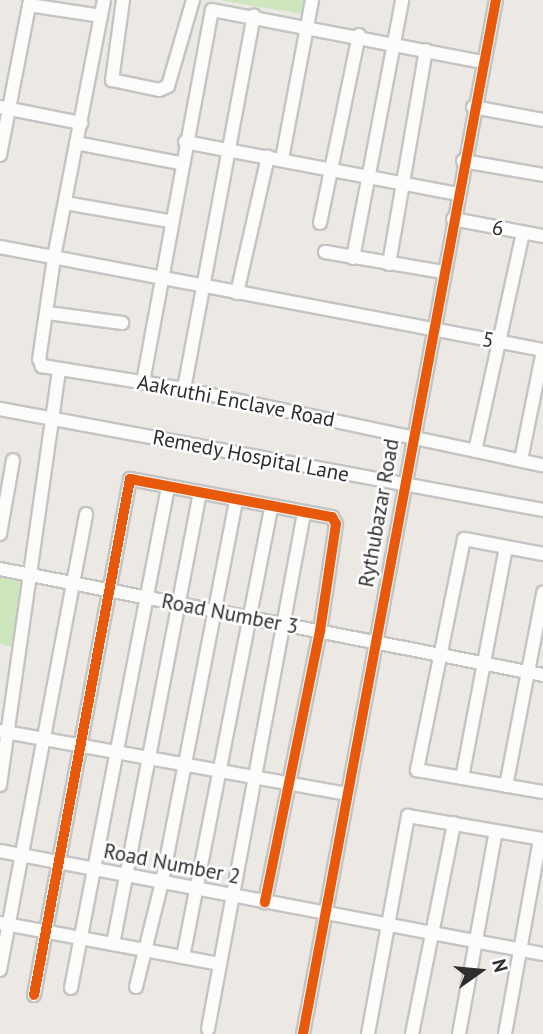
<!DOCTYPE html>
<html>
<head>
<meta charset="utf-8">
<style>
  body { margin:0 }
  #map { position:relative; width:543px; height:1034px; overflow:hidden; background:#ece8e4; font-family:"PT Sans",sans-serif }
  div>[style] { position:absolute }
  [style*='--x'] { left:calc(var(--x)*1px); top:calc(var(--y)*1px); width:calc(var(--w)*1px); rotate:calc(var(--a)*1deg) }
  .green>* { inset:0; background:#cee6be }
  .roads { filter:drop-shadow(2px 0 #c5c4c5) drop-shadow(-2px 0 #c5c4c5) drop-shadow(0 2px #c5c4c5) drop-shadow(0 -2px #c5c4c5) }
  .minor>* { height:12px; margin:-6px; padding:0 6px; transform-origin:6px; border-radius:6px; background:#fcfcfb }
  .cycleway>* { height:10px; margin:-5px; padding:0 5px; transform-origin:5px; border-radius:5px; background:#e8590c }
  span { translate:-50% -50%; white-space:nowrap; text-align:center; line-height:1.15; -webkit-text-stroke:5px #fff; paint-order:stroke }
  .street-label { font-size:21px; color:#2e2e2e }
  .north { position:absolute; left:445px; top:936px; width:70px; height:70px; -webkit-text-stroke:5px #fff; paint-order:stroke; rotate:75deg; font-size:19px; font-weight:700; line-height:28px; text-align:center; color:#2e2e2e }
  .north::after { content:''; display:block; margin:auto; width:24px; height:32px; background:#2e2e2e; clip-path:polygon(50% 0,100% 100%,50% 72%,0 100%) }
</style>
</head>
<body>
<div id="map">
  <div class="green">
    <i style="clip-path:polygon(219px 0,305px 0,302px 14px)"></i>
    <i style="clip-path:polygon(0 575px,32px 580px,21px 649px,0 644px)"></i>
  </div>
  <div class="roads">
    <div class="minor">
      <i style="--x:104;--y:0;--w:263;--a:101"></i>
      <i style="--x:54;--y:258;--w:102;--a:98.4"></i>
      <i style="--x:39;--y:359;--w:8;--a:67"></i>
      <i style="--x:42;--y:366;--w:144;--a:9.2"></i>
      <i style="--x:184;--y:389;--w:367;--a:12"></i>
      <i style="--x:123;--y:0;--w:81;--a:97.8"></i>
      <i style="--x:112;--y:80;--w:48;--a:12"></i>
      <i style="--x:159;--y:90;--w:10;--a:-24"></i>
      <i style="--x:168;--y:86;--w:90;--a:-73.8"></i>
      <i style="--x:29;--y:5;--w:73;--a:8.7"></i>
      <i style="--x:0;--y:107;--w:83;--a:11.2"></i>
      <i style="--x:473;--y:107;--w:71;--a:10.5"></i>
      <i style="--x:185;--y:142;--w:277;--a:10.8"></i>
      <i style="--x:76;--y:143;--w:106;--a:10.9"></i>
      <i style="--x:0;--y:155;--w:158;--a:-79"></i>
      <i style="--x:282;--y:159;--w:162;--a:-79.3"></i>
      <i style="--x:463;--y:161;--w:81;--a:9.9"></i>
      <i style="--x:65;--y:203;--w:106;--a:9.8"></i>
      <i style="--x:453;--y:219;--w:92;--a:10.7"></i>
      <i style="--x:320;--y:223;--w:192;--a:-78.3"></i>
      <i style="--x:0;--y:247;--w:553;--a:10.74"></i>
      <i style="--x:325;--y:252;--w:120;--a:9.6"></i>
      <i style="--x:353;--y:258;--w:263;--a:-79.2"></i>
      <i style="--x:389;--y:264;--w:217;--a:-80.2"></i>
      <i style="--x:237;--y:293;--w:140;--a:-77.2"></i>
      <i style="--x:48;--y:313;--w:75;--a:7.7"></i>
      <i style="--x:143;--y:382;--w:378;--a:-79.5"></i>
      <i style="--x:212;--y:10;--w:274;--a:10.9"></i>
      <i style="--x:184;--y:389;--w:380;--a:-79.4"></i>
      <i style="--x:0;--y:409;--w:552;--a:10.54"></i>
      <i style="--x:475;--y:451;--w:223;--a:-77.6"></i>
      <i style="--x:521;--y:460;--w:111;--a:-78.6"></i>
      <i style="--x:0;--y:534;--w:75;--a:-80"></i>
      <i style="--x:543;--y:554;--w:80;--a:-169.2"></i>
      <i style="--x:464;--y:539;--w:236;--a:101.5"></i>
      <i style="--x:417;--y:770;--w:128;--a:9.9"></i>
      <i style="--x:0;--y:569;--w:553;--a:11.05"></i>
      <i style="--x:0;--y:731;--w:353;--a:10.3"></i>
      <i style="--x:462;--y:778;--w:235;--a:-79.2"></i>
      <i style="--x:0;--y:785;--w:419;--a:-81.9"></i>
      <i style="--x:506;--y:786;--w:197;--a:-79.1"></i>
      <i style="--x:0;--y:851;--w:553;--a:10.74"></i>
      <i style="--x:0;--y:923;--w:224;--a:10.6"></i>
      <i style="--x:113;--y:944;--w:458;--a:-79.1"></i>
      <i style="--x:183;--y:957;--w:459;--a:-78.9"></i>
      <i style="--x:0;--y:970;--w:464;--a:-79.3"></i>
      <i style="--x:136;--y:987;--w:108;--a:-76.1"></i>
      <i style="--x:162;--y:882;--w:388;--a:-79"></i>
      <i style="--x:71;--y:988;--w:510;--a:-79.04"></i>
      <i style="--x:34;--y:995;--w:525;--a:-79.46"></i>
      <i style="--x:130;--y:479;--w:206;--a:10.7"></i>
      <i style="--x:332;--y:517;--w:8;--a:60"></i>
      <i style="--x:336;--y:524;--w:108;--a:98.5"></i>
      <i style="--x:320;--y:631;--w:277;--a:101.5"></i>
      <i style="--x:208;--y:1029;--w:525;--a:-79.46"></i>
      <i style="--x:303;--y:1034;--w:1052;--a:-79.43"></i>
      <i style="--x:368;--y:1034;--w:222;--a:-79.6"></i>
      <i style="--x:408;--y:816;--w:137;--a:9.7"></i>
      <i style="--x:412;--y:1034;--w:215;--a:-78.7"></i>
      <i style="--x:459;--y:1034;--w:206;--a:-79.7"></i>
      <i style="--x:505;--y:1034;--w:198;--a:-79.8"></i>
    </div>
  </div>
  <div class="cycleway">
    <i style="--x:34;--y:995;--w:525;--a:-79.46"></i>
    <i style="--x:130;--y:479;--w:206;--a:10.7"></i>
    <i style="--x:332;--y:517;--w:8;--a:60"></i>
    <i style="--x:336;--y:524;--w:108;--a:98.5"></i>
    <i style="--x:320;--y:631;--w:277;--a:101.5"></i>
    <i style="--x:303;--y:1034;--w:1052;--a:-79.43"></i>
  </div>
  <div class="street-label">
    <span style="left:498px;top:228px;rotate:11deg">6</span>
    <span style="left:488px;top:340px;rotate:10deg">5</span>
    <span style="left:236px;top:401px;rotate:11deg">Aakruthi Enclave Road</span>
    <span style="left:251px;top:456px;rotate:11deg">Remedy Hospital Lane</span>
    <span style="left:379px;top:513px;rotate:-80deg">Rythubazar Road</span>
    <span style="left:230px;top:614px;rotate:11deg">Road Number 3</span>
    <span style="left:172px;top:864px;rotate:11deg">Road Number 2</span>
  </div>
  <div class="north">N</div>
</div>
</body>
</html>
